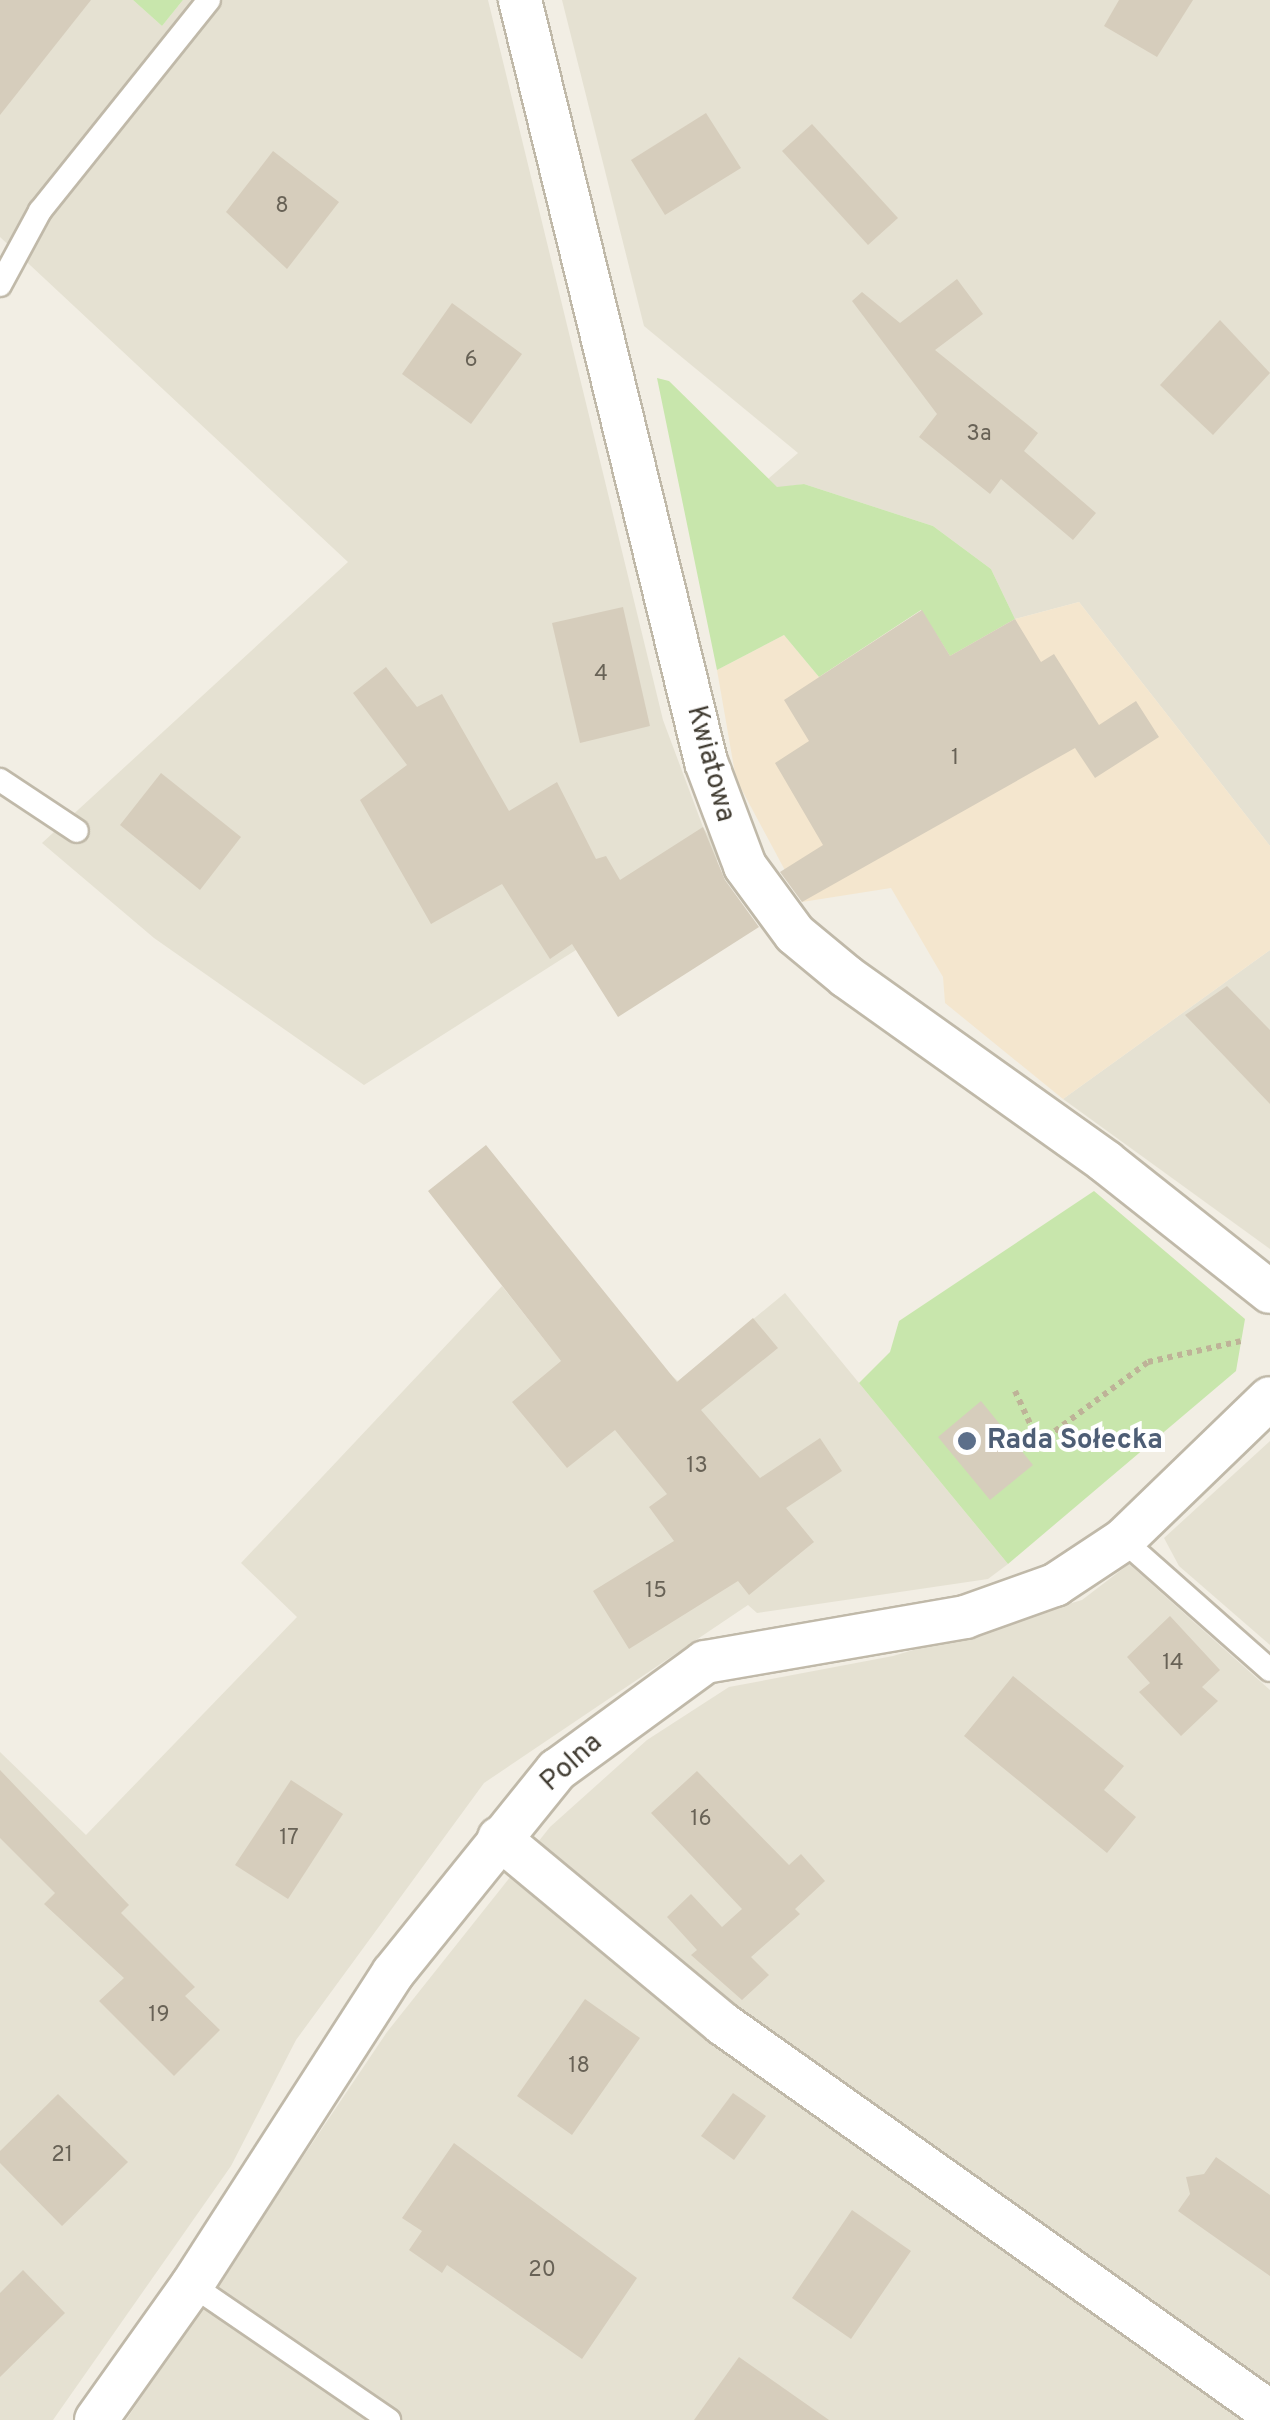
<!DOCTYPE html>
<html>
<head>
<meta charset="utf-8">
<style>
  body { margin:0 }
  #map { position:relative; width:1270px; height:2420px; overflow:hidden; background:#f2eee4; font-family:Overpass,sans-serif }
  div>[style] { position:absolute }
  [style*='--x'] { left:calc(var(--x)*1px); top:calc(var(--y)*1px); width:calc(var(--w)*1px); rotate:calc(var(--a)*1deg) }
  .residential>* { inset:0; background:#e5e1d2 }
  .commercial>* { inset:0; background:#f4e6ce }
  .green>* { inset:0; background:#c8e6ac }
  .building>* { inset:0; background:#d6cdbc }
  .path>* { height:6px; margin-top:-3px; transform-origin:0; background:repeating-linear-gradient(90deg,#beb398 0 5px,transparent 0 10px) }
  .roads { filter:drop-shadow(2px 0 #c0b9a9) drop-shadow(-2px 0 #c0b9a9) drop-shadow(0 2px #c0b9a9) drop-shadow(0 -2px #c0b9a9) }
  .service>* { height:22px; margin:-11px; padding:0 11px; transform-origin:11px; border-radius:11px; background:#fff }
  .minor>* { height:42px; margin:-21px; padding:0 21px; transform-origin:21px; border-radius:21px; background:#fff }
  .dots>* { width:28px; height:28px; translate:-50% -50%; box-sizing:border-box; border:5px solid #fff; border-radius:50% }
  span { translate:-50% -50%; white-space:nowrap; text-align:center; line-height:1.15; -webkit-text-stroke:8px #fff; paint-order:stroke }
  .number-label { font-size:22px; color:#686256 }
  .number-label span { -webkit-text-stroke-width:0 }
  .street-label { font-size:28px; color:#433e34 }
  .service-label { font-size:28px; color:#4e5e75; font-weight:700 }
  .left { translate:0 -50%; text-align:left }
</style>
</head>
<body>
<div id="map">
  <div class="residential">
    <i style="clip-path:polygon(0 0,133px 0,162px 26px,183px 0,488px 0,663px 720px,703px 827px,722px 857px,364px 1085px,154px 938px,42px 843px,348px 562px,0 237px)"></i>
    <i style="clip-path:polygon(562px 0,1270px 0,1270px 846px,1079px 602px,1015px 619px,991px 569px,933px 526px,804px 484px,777px 488px,768px 479px,798px 453px,644px 326px)"></i>
    <i style="clip-path:polygon(1270px 950px,1270px 1249px,1063px 1099px)"></i>
    <i style="clip-path:polygon(502px 1286px,610px 1423px,670px 1374px,678px 1381px,785px 1293px,1008px 1564px,988px 1579px,757px 1613px,748px 1605px,484px 1783px,296px 2040px,231px 2166px,53px 2420px,0 2420px,0 1752px,86px 1835px,297px 1617px,241px 1563px)"></i>
    <i style="clip-path:polygon(1270px 1441px,1270px 1645px,1179px 1566px,1164px 1538px)"></i>
    <i style="clip-path:polygon(1129px 1564px,1270px 1690px,1270px 2420px,126px 2420px,387px 2032px,550px 1827px,647px 1740px,729px 1687px,893px 1656px,1082px 1600px)"></i>
  </div>
  <div class="commercial">
    <i style="clip-path:polygon(1079px 602px,1270px 846px,1270px 950px,1063px 1099px,945px 1003px,943px 977px,891px 888px,802px 902px,736px 779px,717px 670px,784px 635px,819px 677px,922px 610px,950px 655px,1015px 619px)"></i>
  </div>
  <div class="green">
    <i style="clip-path:polygon(133px 0,183px 0,162px 26px)"></i>
    <i style="clip-path:polygon(657px 378px,669px 381px,777px 487px,804px 484px,933px 526px,991px 569px,1015px 619px,950px 656px,921px 610px,819px 677px,784px 635px,717px 670px)"></i>
    <i style="clip-path:polygon(1094px 1191px,1245px 1319px,1236px 1371px,1008px 1564px,859px 1383px,890px 1352px,899px 1321px)"></i>
  </div>
  <div class="building">
    <i style="clip-path:polygon(0 0,91px 0,0 115px)"></i>
    <i style="clip-path:polygon(1119px 0,1193px 0,1157px 57px,1104px 26px)"></i>
    <i style="clip-path:polygon(706px 113px,741px 168px,665px 215px,631px 160px)"></i>
    <i style="clip-path:polygon(812px 124px,898px 218px,868px 245px,782px 151px)"></i>
    <i style="clip-path:polygon(273px 151px,339px 202px,287px 269px,226px 212px)"></i>
    <i style="clip-path:polygon(957px 279px,983px 314px,935px 350px,1038px 433px,1024px 451px,1096px 513px,1073px 540px,1001px 479px,990px 494px,919px 437px,937px 414px,852px 301px,862px 292px,900px 323px)"></i>
    <i style="clip-path:polygon(452px 303px,522px 354px,471px 424px,402px 374px)"></i>
    <i style="clip-path:polygon(1220px 320px,1270px 373px,1213px 435px,1160px 385px)"></i>
    <i style="clip-path:polygon(623px 607px,650px 726px,580px 743px,552px 623px)"></i>
    <i style="clip-path:polygon(922px 610px,950px 656px,1015px 619px,1041px 662px,1054px 654px,1099px 725px,1136px 701px,1159px 737px,1095px 778px,1075px 748px,802px 902px,780px 872px,823px 845px,775px 763px,809px 741px,784px 700px)"></i>
    <i style="clip-path:polygon(386px 667px,417px 707px,442px 694px,509px 811px,557px 782px,596px 859px,606px 856px,620px 880px,703px 827px,725px 880px,759px 927px,618px 1017px,572px 944px,550px 959px,502px 884px,431px 924px,360px 800px,407px 765px,353px 693px)"></i>
    <i style="clip-path:polygon(161px 773px,241px 837px,200px 890px,120px 825px)"></i>
    <i style="clip-path:polygon(1227px 986px,1270px 1030px,1270px 1104px,1185px 1015px)"></i>
    <i style="clip-path:polygon(486px 1145px,677px 1382px,753px 1318px,778px 1348px,701px 1410px,760px 1478px,820px 1438px,842px 1471px,786px 1508px,814px 1542px,749px 1595px,738px 1581px,629px 1649px,593px 1591px,674px 1541px,649px 1507px,667px 1494px,615px 1430px,567px 1468px,512px 1402px,561px 1361px,428px 1191px)"></i>
    <i style="clip-path:polygon(981px 1401px,1033px 1465px,990px 1500px,938px 1437px)"></i>
    <i style="clip-path:polygon(1170px 1616px,1220px 1670px,1202px 1687px,1218px 1701px,1181px 1736px,1139px 1692px,1150px 1683px,1127px 1657px)"></i>
    <i style="clip-path:polygon(1013px 1676px,1124px 1766px,1104px 1790px,1136px 1817px,1107px 1853px,964px 1736px)"></i>
    <i style="clip-path:polygon(0 1770px,129px 1905px,121px 1913px,195px 1987px,185px 1996px,220px 2030px,174px 2076px,99px 2001px,124px 1978px,44px 1904px,55px 1893px,0 1838px)"></i>
    <i style="clip-path:polygon(697px 1771px,789px 1865px,801px 1854px,825px 1881px,795px 1909px,800px 1914px,751px 1957px,769px 1975px,742px 2000px,691px 1955px,697px 1950px,667px 1917px,691px 1894px,722px 1927px,742px 1909px,651px 1813px)"></i>
    <i style="clip-path:polygon(291px 1780px,343px 1814px,288px 1899px,235px 1865px)"></i>
    <i style="clip-path:polygon(585px 1999px,640px 2038px,572px 2135px,517px 2096px)"></i>
    <i style="clip-path:polygon(733px 2093px,766px 2116px,734px 2160px,701px 2136px)"></i>
    <i style="clip-path:polygon(58px 2094px,128px 2162px,62px 2226px,0 2163px,0 2151px)"></i>
    <i style="clip-path:polygon(454px 2143px,637px 2278px,582px 2359px,447px 2265px,442px 2273px,409px 2250px,422px 2231px,402px 2218px)"></i>
    <i style="clip-path:polygon(1216px 2157px,1270px 2195px,1270px 2276px,1178px 2211px,1190px 2194px,1186px 2177px,1204px 2174px)"></i>
    <i style="clip-path:polygon(852px 2210px,911px 2251px,851px 2339px,792px 2298px)"></i>
    <i style="clip-path:polygon(23px 2270px,65px 2313px,0 2377px,0 2293px)"></i>
    <i style="clip-path:polygon(739px 2357px,829px 2420px,694px 2420px)"></i>
  </div>
  <div class="path">
    <i style="--x:1015;--y:1391;--w:57;--a:65.2"></i>
    <i style="--x:1039;--y:1443;--w:136;--a:-36.6"></i>
    <i style="--x:1148;--y:1362;--w:95;--a:-12.7"></i>
  </div>
  <div class="roads">
    <div class="service">
      <i style="--x:0;--y:285;--w:84;--a:-61.6"></i>
      <i style="--x:40;--y:211;--w:270;--a:-51.3"></i>
      <i style="--x:0;--y:780;--w:92;--a:33.5"></i>
      <i style="--x:1123;--y:1540;--w:196;--a:41.5"></i>
      <i style="--x:192;--y:2285;--w:239;--a:34.4"></i>
    </div>
    <div class="minor">
      <i style="--x:520;--y:0;--w:784;--a:76.28"></i>
      <i style="--x:706;--y:762;--w:111;--a:69.4"></i>
      <i style="--x:745;--y:866;--w:84;--a:53.7"></i>
      <i style="--x:795;--y:934;--w:67;--a:39.6"></i>
      <i style="--x:847;--y:977;--w:318;--a:35.5"></i>
      <i style="--x:1106;--y:1162;--w:209;--a:38.4"></i>
      <i style="--x:499;--y:1838;--w:291;--a:39.7"></i>
      <i style="--x:723;--y:2024;--w:671;--a:35.35"></i>
      <i style="--x:96;--y:2420;--w:166;--a:-54.6"></i>
      <i style="--x:192;--y:2285;--w:371;--a:-57.2"></i>
      <i style="--x:393;--y:1973;--w:261;--a:-51.1"></i>
      <i style="--x:557;--y:1770;--w:183;--a:-36.1"></i>
      <i style="--x:705;--y:1662;--w:264;--a:-9.8"></i>
      <i style="--x:965;--y:1617;--w:96;--a:-19.6"></i>
      <i style="--x:1055;--y:1585;--w:82;--a:-33.5"></i>
      <i style="--x:1123;--y:1540;--w:204;--a:-44"></i>
    </div>
  </div>
  <div class="dots">
    <i style="left:967px;top:1441px;background:#5c6f8a"></i>
  </div>
  <div class="number-label">
    <span style="left:282px;top:207px">8</span>
    <span style="left:471px;top:361px">6</span>
    <span style="left:979px;top:435px">3a</span>
    <span style="left:601px;top:675px">4</span>
    <span style="left:955px;top:759px">1</span>
    <span style="left:697px;top:1467px">13</span>
    <span style="left:656px;top:1592px">15</span>
    <span style="left:1173px;top:1664px">14</span>
    <span style="left:701px;top:1820px">16</span>
    <span style="left:289px;top:1839px">17</span>
    <span style="left:159px;top:2016px">19</span>
    <span style="left:579px;top:2067px">18</span>
    <span style="left:62px;top:2156px">21</span>
    <span style="left:542px;top:2271px">20</span>
  </div>
  <div class="street-label">
    <span style="left:710px;top:764px;rotate:75deg">Kwiatowa</span>
    <span style="left:572px;top:1763px;rotate:-42deg">Polna</span>
  </div>
  <div class="service-label">
    <span class="left" style="left:987px;top:1441px">Rada Sołecka</span>
  </div>
</div>
</body>
</html>
